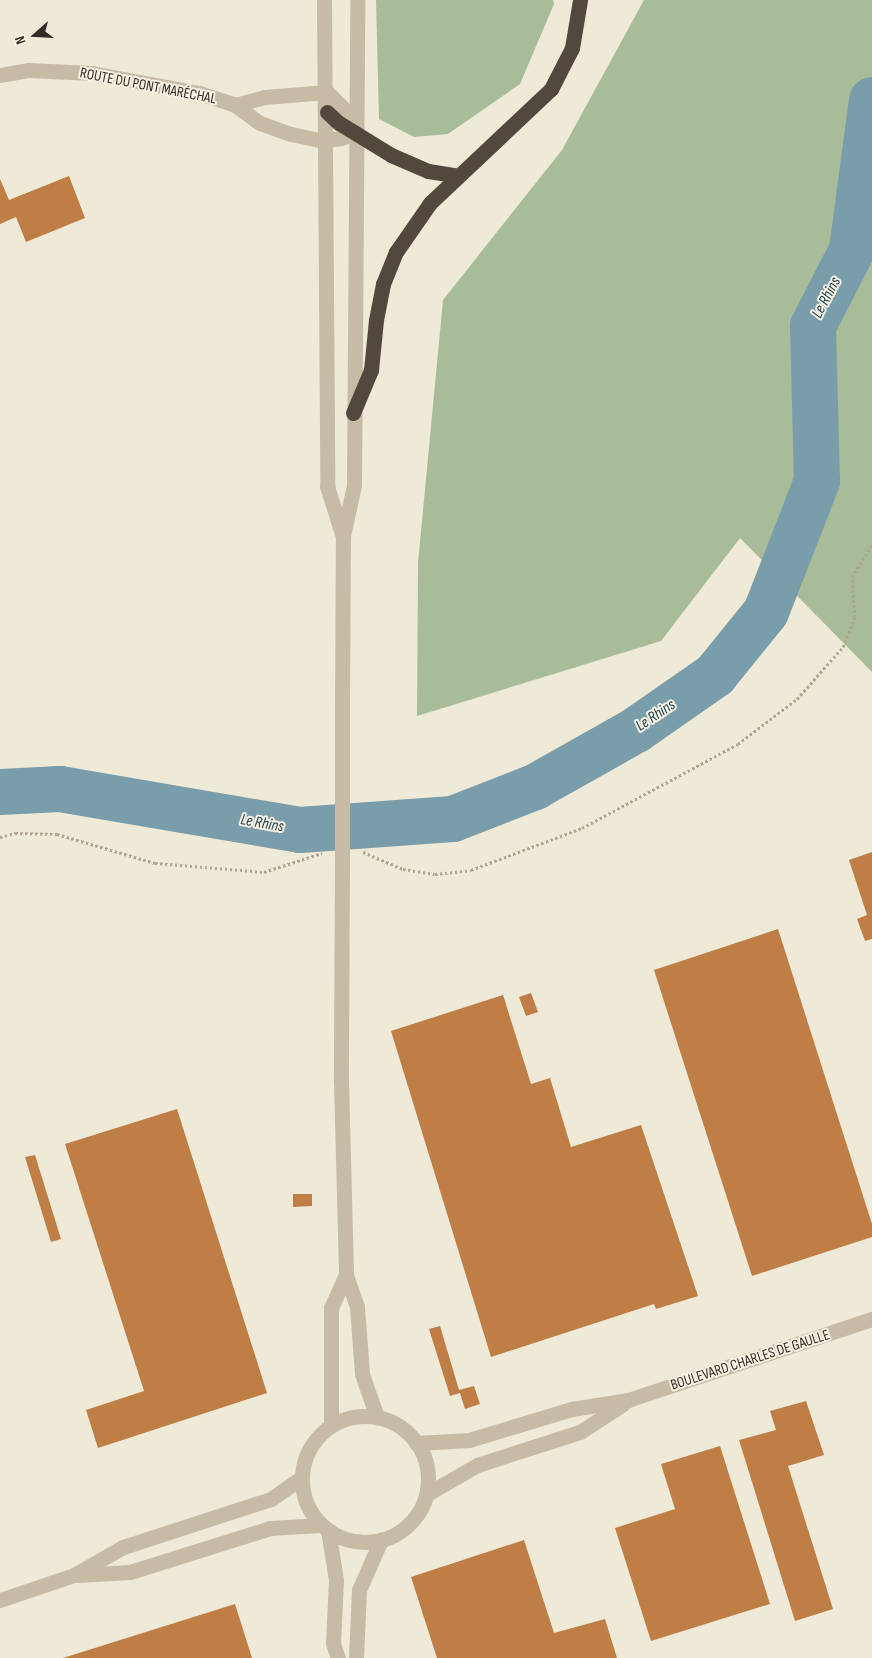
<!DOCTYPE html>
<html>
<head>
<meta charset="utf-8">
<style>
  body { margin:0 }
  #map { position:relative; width:872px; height:1658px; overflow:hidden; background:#efe9d8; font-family:"Sofia Sans Condensed",sans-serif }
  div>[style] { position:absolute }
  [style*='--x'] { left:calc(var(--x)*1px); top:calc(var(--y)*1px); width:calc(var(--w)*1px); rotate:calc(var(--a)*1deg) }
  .green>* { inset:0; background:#a9bc99 }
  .river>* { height:46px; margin:-23px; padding:0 23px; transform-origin:23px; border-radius:23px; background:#799daa }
  .building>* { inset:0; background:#be7e46 }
  .path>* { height:3px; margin-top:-1.5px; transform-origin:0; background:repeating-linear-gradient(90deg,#b1a58f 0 2.5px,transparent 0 5px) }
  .minor>* { height:15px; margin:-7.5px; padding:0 7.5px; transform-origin:7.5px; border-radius:7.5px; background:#c6bba5 }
  .minor>.ring { margin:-7.5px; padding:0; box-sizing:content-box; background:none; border:15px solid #c6bba5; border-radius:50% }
  .highway>* { height:15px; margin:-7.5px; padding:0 7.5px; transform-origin:7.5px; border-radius:7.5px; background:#52483d }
  .minor-bridge>* { height:15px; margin:-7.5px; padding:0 7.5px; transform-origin:7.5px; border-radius:7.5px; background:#c6bba5 }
  span { translate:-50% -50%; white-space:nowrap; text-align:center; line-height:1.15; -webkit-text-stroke:4px #f7f2e3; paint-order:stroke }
  .street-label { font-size:15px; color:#322c25 }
  .water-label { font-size:16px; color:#1e4250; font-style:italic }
  .north { position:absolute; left:10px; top:10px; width:50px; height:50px; -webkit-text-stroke:4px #f7f2e3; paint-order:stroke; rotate:251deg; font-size:14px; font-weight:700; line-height:20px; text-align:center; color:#322c25 }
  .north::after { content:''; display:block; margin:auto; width:18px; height:22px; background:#322c25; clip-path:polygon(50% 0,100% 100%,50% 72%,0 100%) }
</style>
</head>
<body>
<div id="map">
  <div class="green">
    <i style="clip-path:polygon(376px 0,553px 0,554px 4px,520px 84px,448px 134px,414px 137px,379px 119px)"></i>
    <i style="clip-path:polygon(644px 0,872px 0,872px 672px,740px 538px,661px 641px,417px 716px,418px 563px,443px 300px,562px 150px)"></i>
  </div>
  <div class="river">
    <i style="--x:0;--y:792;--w:60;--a:-2.9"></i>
    <i style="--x:60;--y:789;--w:243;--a:9.7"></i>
    <i style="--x:300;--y:830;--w:153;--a:-4.1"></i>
    <i style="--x:453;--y:819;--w:88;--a:-21.3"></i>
    <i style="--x:535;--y:787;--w:116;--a:-29.4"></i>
    <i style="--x:636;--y:730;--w:96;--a:-34.8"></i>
    <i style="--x:715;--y:675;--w:81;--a:-51"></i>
    <i style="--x:766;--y:612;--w:141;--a:-68.7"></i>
    <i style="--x:817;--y:481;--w:155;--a:-91.5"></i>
    <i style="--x:813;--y:326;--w:85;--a:-62.8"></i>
    <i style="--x:852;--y:250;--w:151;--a:-82.4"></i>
  </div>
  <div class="building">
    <i style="clip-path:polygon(69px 176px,85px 218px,26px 242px,16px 217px,0 224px,0 179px,9px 200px)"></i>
    <i style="clip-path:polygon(872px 852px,872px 939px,865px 941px,857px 919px,867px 915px,849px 860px)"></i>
    <i style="clip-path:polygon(778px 929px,872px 1224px,872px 1237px,752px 1276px,654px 970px)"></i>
    <i style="clip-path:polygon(531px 993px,538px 1012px,526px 1016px,519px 997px)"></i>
    <i style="clip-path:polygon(503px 995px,531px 1084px,550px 1078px,571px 1147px,641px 1125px,698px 1296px,656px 1309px,654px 1304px,491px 1357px,391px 1031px)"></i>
    <i style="clip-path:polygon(177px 1109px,267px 1393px,98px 1448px,86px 1410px,144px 1391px,65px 1144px)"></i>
    <i style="clip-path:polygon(35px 1155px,61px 1239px,51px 1242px,25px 1157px)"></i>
    <i style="clip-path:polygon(293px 1194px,312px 1194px,312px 1206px,293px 1207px)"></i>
    <i style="clip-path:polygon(440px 1326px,459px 1390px,474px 1386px,480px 1404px,465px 1409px,460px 1393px,450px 1396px,429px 1329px)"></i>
    <i style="clip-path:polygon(806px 1401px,824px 1455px,788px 1466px,833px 1609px,795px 1621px,739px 1440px,776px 1430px,770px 1411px)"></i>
    <i style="clip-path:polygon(720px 1446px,770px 1604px,651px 1641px,615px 1528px,675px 1509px,661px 1464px)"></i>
    <i style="clip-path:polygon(524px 1540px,554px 1633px,605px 1619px,617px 1658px,437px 1658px,411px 1577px)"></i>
    <i style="clip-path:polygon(235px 1604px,252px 1658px,63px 1658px)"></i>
  </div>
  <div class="path">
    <i style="--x:0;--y:837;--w:16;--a:-15"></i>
    <i style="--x:15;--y:833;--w:42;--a:1.4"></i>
    <i style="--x:57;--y:834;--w:102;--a:16.5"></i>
    <i style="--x:155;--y:863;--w:109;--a:4.7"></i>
    <i style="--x:264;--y:872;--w:61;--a:-18.1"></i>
    <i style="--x:363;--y:852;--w:43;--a:23"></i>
    <i style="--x:403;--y:869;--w:32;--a:9"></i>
    <i style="--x:435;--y:874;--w:36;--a:-6"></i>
    <i style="--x:471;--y:870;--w:119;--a:-20.7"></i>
    <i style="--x:582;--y:828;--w:177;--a:-28.3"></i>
    <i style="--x:738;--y:744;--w:74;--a:-37.3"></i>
    <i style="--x:797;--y:699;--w:69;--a:-48.5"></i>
    <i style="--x:843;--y:647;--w:32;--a:-68"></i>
    <i style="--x:855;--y:617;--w:40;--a:-94.3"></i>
    <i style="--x:852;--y:577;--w:38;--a:-58"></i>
  </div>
  <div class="minor">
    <i style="--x:324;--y:0;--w:486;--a:89.6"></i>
    <i style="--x:327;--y:486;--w:50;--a:72.6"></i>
    <i style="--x:0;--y:75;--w:28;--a:-10"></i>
    <i style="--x:28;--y:70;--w:64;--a:2.7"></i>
    <i style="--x:92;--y:73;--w:109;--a:10.6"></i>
    <i style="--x:199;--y:93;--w:38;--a:18"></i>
    <i style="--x:235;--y:105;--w:31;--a:36"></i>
    <i style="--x:260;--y:123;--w:33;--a:20"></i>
    <i style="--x:291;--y:134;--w:30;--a:12"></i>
    <i style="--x:320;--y:140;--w:21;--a:-5"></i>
    <i style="--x:341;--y:138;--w:15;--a:-20"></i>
    <i style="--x:327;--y:92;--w:40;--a:45"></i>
    <i style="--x:235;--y:105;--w:30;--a:-15"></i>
    <i style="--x:264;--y:97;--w:63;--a:-4.5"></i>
    <i style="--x:342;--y:712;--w:176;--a:-89.7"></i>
    <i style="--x:343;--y:536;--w:52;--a:-77.8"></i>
    <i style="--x:354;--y:485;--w:485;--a:-89.6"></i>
    <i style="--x:342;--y:865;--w:216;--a:90.3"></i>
    <i style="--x:341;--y:1081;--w:194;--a:88.5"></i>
    <i style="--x:346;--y:1275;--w:34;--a:71"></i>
    <i style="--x:357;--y:1307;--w:67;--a:85.7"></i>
    <i style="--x:362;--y:1374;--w:46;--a:70.8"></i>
    <i class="ring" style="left:302px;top:1416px;width:111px;height:111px"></i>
    <i style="--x:331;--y:1425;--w:117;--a:-90"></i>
    <i style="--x:331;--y:1308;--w:36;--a:-66"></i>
    <i style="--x:416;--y:1443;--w:53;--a:-3.2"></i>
    <i style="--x:469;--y:1440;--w:108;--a:-16.8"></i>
    <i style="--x:572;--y:1409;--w:57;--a:-9.1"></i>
    <i style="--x:628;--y:1400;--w:257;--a:-18.4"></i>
    <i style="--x:427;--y:1494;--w:58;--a:-30.1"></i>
    <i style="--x:477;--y:1465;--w:108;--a:-17.8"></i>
    <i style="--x:580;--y:1432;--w:51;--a:-33.1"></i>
    <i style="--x:328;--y:1530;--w:51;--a:80.9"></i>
    <i style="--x:336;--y:1580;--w:63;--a:92.7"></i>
    <i style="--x:333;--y:1643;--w:16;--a:72"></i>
    <i style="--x:78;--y:1575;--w:52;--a:-3.3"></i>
    <i style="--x:130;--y:1572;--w:147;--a:-17.4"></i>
    <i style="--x:270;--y:1528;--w:51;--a:-3.4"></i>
    <i style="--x:0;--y:1600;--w:78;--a:-18.7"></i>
    <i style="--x:74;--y:1575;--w:56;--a:-29.7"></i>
    <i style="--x:123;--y:1547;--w:156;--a:-18"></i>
    <i style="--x:271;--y:1499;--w:38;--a:-35"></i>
    <i style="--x:356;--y:1658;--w:68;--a:-87.5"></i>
    <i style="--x:359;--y:1590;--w:55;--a:-66.3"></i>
  </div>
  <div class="highway">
    <i style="--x:327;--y:112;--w:16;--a:43"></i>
    <i style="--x:339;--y:123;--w:61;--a:31.6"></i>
    <i style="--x:391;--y:155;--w:40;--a:23.4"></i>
    <i style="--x:428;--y:171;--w:30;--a:9"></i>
    <i style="--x:353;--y:413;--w:47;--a:-67.3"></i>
    <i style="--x:371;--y:370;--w:50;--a:-84.3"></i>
    <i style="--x:376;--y:320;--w:37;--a:-79"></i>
    <i style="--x:383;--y:284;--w:35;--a:-68"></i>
    <i style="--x:396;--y:252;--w:60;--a:-55.2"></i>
    <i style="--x:430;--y:203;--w:166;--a:-43.3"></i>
    <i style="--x:551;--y:89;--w:46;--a:-62.9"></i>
    <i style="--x:572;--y:48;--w:49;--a:-80.5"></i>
  </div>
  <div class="minor-bridge">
    <i style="--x:342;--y:712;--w:153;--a:90"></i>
  </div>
  <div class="street-label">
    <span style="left:148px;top:86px;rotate:11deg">ROUTE DU PONT MARÉCHAL</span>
    <span style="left:750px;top:1360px;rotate:-18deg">BOULEVARD CHARLES DE GAULLE</span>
  </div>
  <div class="water-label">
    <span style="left:827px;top:298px;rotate:-62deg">Le Rhins</span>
    <span style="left:656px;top:716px;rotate:-34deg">Le Rhins</span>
    <span style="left:262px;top:824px;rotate:10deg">Le Rhins</span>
  </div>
  <div class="north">N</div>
</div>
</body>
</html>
